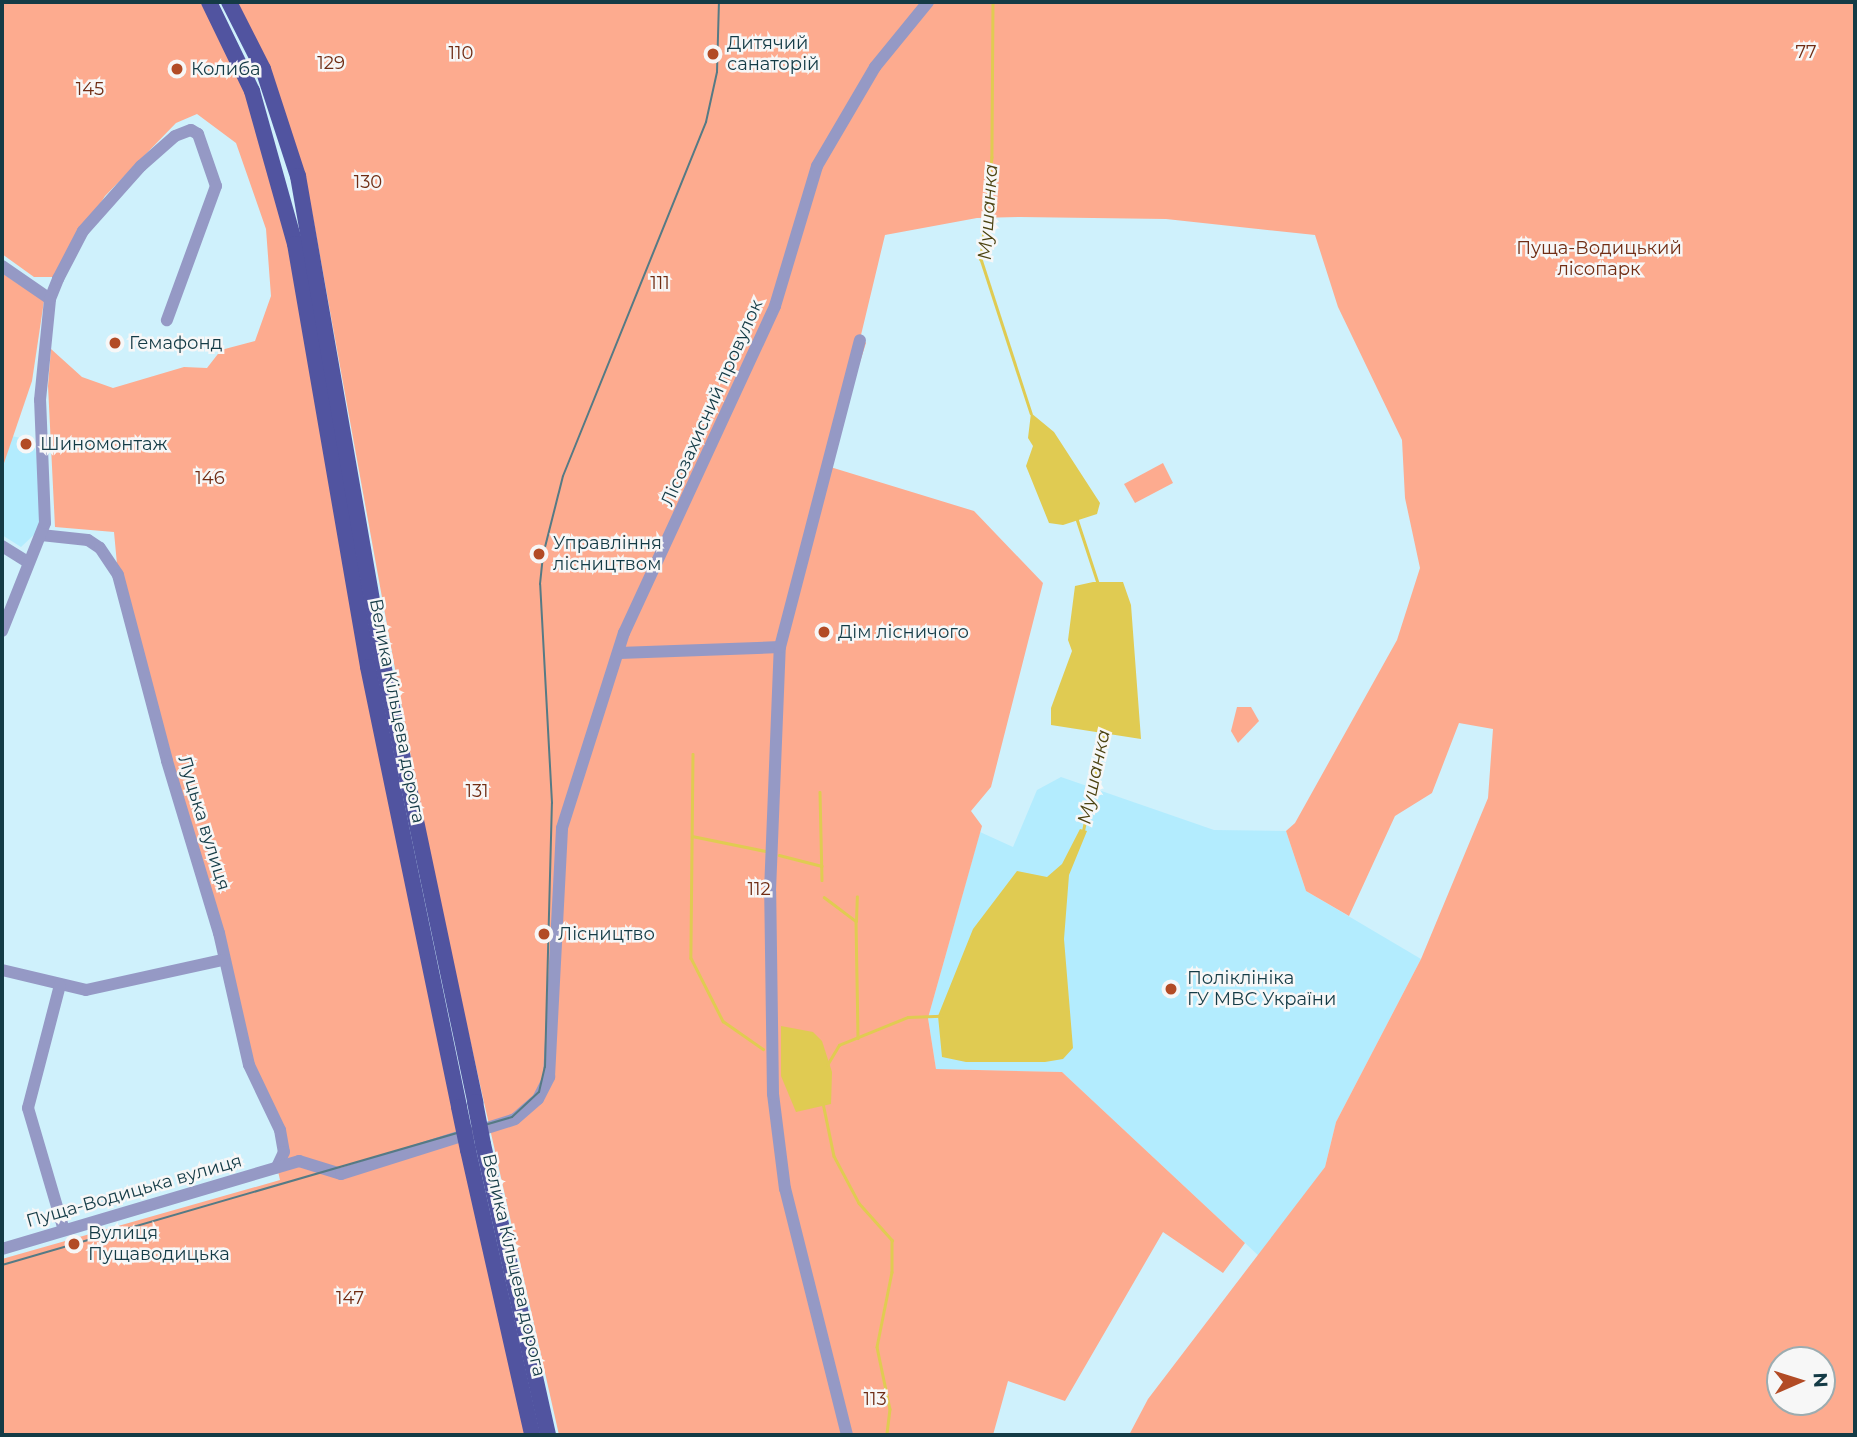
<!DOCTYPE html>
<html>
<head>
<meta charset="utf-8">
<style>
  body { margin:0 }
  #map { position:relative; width:1857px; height:1437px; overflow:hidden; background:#cff1fc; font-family:Montserrat,sans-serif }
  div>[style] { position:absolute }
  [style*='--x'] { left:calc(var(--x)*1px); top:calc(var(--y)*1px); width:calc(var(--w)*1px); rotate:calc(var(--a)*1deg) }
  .built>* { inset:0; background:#b3ecfe }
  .green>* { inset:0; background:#fdab8f }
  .water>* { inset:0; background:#e0cb52 }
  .stream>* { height:2.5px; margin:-1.25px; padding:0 1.25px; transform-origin:1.25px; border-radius:1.25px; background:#e0cb52 }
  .minor>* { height:12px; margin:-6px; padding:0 6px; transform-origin:6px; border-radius:6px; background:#9599c5 }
  .major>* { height:16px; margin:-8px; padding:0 8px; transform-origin:8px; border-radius:8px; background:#5154a0 }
  .tram>* { height:2px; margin:-1px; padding:0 1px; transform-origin:1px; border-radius:1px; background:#557a85 }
  .major-bridge>* { height:16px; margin:-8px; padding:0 8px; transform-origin:8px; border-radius:8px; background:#5154a0 }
  .dots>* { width:19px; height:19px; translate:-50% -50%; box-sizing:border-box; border:4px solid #f7f7f7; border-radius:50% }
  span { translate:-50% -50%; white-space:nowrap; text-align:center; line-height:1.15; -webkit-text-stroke:5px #f7f7f7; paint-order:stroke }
  .poi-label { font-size:18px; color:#143b46 }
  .left { translate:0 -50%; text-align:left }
  .park-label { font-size:18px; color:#702d14 }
  .street-label { font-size:18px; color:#143b46 }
  .water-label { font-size:19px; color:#4c4311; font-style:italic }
  .frame { position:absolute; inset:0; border:4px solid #143b46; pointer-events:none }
  .north { position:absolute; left:1766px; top:1346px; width:70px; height:70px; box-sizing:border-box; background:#f7f7f7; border:2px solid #9cacb0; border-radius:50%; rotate:87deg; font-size:19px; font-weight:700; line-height:28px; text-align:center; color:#143b46 }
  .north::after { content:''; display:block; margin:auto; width:24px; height:32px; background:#b24b25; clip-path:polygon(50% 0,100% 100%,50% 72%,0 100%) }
</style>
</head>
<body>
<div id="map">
  <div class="built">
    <i style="clip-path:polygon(12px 436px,29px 440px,28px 445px,35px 448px,41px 476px,39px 530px,21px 547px,2px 535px,2px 469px)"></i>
    <i style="clip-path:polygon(1061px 777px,1214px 830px,1286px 831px,1306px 891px,1421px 959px,1336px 1122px,1325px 1167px,1260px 1257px,1062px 1072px,936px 1069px,928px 1018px,980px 832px,1013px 847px,1037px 790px)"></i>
  </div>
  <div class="green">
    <i style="clip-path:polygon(2px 2px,209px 2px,265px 128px,342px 527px,532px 1435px,2px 1435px,2px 1259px,280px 1180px,277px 1167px,284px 1152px,259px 1091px,118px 575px,114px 532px,55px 527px,48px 386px,51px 349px,82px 377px,113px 388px,184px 367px,207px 368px,221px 350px,255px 341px,271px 296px,266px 229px,236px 143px,197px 114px,176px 123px,105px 196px,54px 277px,34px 277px,2px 254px)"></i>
    <i style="clip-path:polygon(evenodd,237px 2px,1855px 2px,1855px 1435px,1129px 1435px,1148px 1399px,1325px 1167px,1336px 1122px,1421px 959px,1488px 798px,1493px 729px,1459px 723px,1432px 793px,1395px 816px,1349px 916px,1306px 891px,1286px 831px,1295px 823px,1397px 640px,1420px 568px,1405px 498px,1402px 440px,1338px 307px,1315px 235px,1166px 219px,1020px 217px,977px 218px,885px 235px,861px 335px,866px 343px,827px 466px,974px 511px,1043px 583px,991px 787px,971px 811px,982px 826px,928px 1018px,936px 1069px,1062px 1072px,1245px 1243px,1223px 1273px,1163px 1232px,1065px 1401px,1008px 1381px,993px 1435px,559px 1435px,431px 867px,312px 212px,237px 2px,1780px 1360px,1822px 1360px,1822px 1402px,1780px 1402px,1780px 1360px)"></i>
    <i style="clip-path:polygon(2px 273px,44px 301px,32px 381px,2px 469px)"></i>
    <i style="clip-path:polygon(1163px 463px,1173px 483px,1135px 503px,1124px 484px)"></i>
    <i style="clip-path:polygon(1237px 707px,1251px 707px,1259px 721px,1238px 743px,1231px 731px)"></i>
  </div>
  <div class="water">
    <i style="clip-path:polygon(1031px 413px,1054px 432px,1100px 503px,1097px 514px,1063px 525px,1049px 523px,1026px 466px,1033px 446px,1028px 438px)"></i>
    <i style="clip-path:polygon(1093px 582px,1123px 582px,1131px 605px,1141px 739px,1051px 725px,1051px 708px,1072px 651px,1068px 640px,1075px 586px)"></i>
    <i style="clip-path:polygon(1080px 829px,1087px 831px,1069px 875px,1064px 939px,1073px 1048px,1063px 1059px,1045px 1062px,966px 1062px,942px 1057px,938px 1016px,973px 929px,1017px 871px,1047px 877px,1062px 864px)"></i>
    <i style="clip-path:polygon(781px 1026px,813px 1032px,822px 1041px,832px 1072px,831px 1104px,796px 1112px,781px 1076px)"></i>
  </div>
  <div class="stream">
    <i style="--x:993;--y:2;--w:155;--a:90.4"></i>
    <i style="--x:992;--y:157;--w:103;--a:96.2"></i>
    <i style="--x:981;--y:259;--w:162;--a:72"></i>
    <i style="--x:1077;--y:519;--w:71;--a:71.8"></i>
    <i style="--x:693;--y:754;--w:204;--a:90.6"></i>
    <i style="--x:691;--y:958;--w:71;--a:63.1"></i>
    <i style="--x:723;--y:1021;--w:49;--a:35"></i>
    <i style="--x:820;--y:792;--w:88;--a:88.7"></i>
    <i style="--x:1083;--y:831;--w:102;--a:-78.1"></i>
    <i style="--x:692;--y:836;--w:76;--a:11.5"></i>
    <i style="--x:779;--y:855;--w:44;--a:14.3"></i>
    <i style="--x:824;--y:897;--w:40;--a:37"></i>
    <i style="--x:856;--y:921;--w:117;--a:89"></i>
    <i style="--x:856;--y:921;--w:24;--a:-88"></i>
    <i style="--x:827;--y:1065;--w:23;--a:-59"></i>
    <i style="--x:839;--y:1045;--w:74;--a:-22.1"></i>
    <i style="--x:908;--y:1017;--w:33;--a:-2"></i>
    <i style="--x:823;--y:1103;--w:54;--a:78.3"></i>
    <i style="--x:834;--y:1156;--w:53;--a:62"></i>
    <i style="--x:859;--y:1203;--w:50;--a:48.3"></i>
    <i style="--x:892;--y:1240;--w:32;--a:90"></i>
    <i style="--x:892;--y:1272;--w:76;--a:101.3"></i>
    <i style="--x:877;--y:1347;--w:63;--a:78.2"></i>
    <i style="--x:890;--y:1409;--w:26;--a:97"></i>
  </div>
  <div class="minor">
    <i style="--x:2;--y:266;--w:58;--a:34.5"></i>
    <i style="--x:41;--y:535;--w:47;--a:6.1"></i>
    <i style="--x:88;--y:540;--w:14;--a:34"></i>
    <i style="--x:100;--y:548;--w:32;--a:56"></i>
    <i style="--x:118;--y:575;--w:192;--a:75.2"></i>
    <i style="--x:167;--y:761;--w:180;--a:73.2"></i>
    <i style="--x:219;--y:933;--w:135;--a:77.2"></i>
    <i style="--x:249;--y:1065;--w:72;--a:64.5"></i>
    <i style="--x:280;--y:1130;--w:22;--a:80"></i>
    <i style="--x:284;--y:1152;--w:17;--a:115"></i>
    <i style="--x:2;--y:546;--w:31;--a:32"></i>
    <i style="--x:2;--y:631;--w:116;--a:-68.3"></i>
    <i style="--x:45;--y:523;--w:123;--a:-92.3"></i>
    <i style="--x:40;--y:400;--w:101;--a:-84.3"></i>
    <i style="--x:50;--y:299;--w:22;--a:-68"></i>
    <i style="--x:58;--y:279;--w:54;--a:-62.5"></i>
    <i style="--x:83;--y:231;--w:87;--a:-48.3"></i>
    <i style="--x:141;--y:166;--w:45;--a:-41.4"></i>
    <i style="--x:175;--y:136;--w:17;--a:-21"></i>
    <i style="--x:191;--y:130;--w:8;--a:30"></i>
    <i style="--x:198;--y:134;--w:55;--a:70.9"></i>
    <i style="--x:216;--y:186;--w:143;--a:110.1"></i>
    <i style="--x:619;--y:653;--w:161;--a:-2.1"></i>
    <i style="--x:2;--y:970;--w:86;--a:13.4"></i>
    <i style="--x:86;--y:990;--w:139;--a:-12.4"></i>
    <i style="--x:60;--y:985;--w:127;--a:104.6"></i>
    <i style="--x:28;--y:1108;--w:127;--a:73.6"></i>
    <i style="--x:2;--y:1249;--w:310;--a:-16.5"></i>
    <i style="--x:299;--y:1161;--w:44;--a:17.2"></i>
    <i style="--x:341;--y:1174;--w:182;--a:-17.5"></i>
    <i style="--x:515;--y:1119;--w:30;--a:-41"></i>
    <i style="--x:538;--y:1099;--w:25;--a:-63"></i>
    <i style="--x:549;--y:1077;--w:249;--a:-87"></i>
    <i style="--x:562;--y:828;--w:205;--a:-72.4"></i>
    <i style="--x:624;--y:633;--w:360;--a:-65.2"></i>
    <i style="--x:775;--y:306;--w:146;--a:-73.3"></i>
    <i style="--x:817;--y:166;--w:115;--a:-59.6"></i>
    <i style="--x:875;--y:67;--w:84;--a:-50.8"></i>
    <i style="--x:847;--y:1435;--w:254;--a:-104.1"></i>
    <i style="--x:785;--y:1189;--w:96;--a:-97.2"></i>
    <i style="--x:773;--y:1094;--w:203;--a:-90.8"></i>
    <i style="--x:770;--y:891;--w:244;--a:-87.7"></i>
    <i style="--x:780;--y:647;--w:317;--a:-75.4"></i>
  </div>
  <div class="major">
    <i style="--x:209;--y:2;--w:99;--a:64.2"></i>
    <i style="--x:252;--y:91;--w:159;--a:74.3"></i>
    <i style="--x:295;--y:244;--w:429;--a:80.2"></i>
    <i style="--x:368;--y:667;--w:449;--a:78.3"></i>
    <i style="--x:229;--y:2;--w:75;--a:63.1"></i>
    <i style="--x:263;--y:69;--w:113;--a:71.9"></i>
    <i style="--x:298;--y:176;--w:495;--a:80.1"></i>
    <i style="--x:383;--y:664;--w:448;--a:78.1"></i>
    <i style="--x:483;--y:1144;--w:298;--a:77.4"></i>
    <i style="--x:468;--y:1150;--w:292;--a:77.3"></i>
  </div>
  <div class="tram">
    <i style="--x:2;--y:1265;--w:531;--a:-16.18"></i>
    <i style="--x:512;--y:1117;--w:37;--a:-43"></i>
    <i style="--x:539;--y:1092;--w:26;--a:-77"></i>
    <i style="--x:545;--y:1067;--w:264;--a:-88.5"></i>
    <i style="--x:552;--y:803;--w:219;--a:-93.1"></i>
    <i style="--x:540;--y:584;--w:29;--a:-84"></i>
    <i style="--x:543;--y:555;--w:81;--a:-75.8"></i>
    <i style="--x:563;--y:476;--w:382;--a:-68"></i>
    <i style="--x:706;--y:122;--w:51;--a:-77.6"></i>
    <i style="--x:717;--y:72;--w:70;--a:-88.4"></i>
  </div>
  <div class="major-bridge">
    <i style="--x:475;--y:1102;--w:43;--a:79.2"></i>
    <i style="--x:459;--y:1107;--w:44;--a:78.2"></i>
  </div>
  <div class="dots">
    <i style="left:713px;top:54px;background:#b24b25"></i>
    <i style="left:177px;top:69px;background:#b24b25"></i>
    <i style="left:115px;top:343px;background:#b24b25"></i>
    <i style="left:26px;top:444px;background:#b24b25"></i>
    <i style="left:539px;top:554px;background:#b24b25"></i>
    <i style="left:824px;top:632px;background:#b24b25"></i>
    <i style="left:544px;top:934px;background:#b24b25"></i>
    <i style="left:1171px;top:989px;background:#b24b25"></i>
    <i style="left:74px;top:1244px;background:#b24b25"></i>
  </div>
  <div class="poi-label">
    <span class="left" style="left:727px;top:54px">Дитячий<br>санаторій</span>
    <span class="left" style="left:191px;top:69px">Колиба</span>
    <span class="left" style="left:129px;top:343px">Гемафонд</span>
    <span class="left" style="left:40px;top:444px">Шиномонтаж</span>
    <span class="left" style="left:553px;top:554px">Управління<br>лісництвом</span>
    <span class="left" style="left:838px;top:632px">Дім лісничого</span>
    <span class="left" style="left:558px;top:934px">Лісництво</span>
    <span class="left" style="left:1187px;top:989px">Поліклініка<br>ГУ МВС України</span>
    <span class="left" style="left:88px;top:1244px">Вулиця<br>Пущаводицька</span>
  </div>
  <div class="park-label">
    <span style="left:1806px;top:52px">77</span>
    <span style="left:461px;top:53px">110</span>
    <span style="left:331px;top:63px">129</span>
    <span style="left:90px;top:89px">145</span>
    <span style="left:368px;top:182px">130</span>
    <span style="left:1599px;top:259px">Пуща-Водицький<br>лісопарк</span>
    <span style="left:660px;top:283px">111</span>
    <span style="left:210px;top:478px">146</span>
    <span style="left:477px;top:791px">131</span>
    <span style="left:759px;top:889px">112</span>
    <span style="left:350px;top:1298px">147</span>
    <span style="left:875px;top:1399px">113</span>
  </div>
  <div class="street-label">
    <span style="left:712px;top:403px;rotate:-66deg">Лісозахисний провулок</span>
    <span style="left:397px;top:711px;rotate:79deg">Велика Кільцева дорога</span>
    <span style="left:204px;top:823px;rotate:73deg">Луцька вулиця</span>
    <span style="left:134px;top:1191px;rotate:-16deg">Пуща-Водицька вулиця</span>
    <span style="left:514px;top:1265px;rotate:77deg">Велика Кільцева дорога</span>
  </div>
  <div class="water-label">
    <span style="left:988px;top:212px;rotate:-86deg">Мушанка</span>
    <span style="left:1094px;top:777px;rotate:-78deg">Мушанка</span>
  </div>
  <div class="frame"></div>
  <div class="north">N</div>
</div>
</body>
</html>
